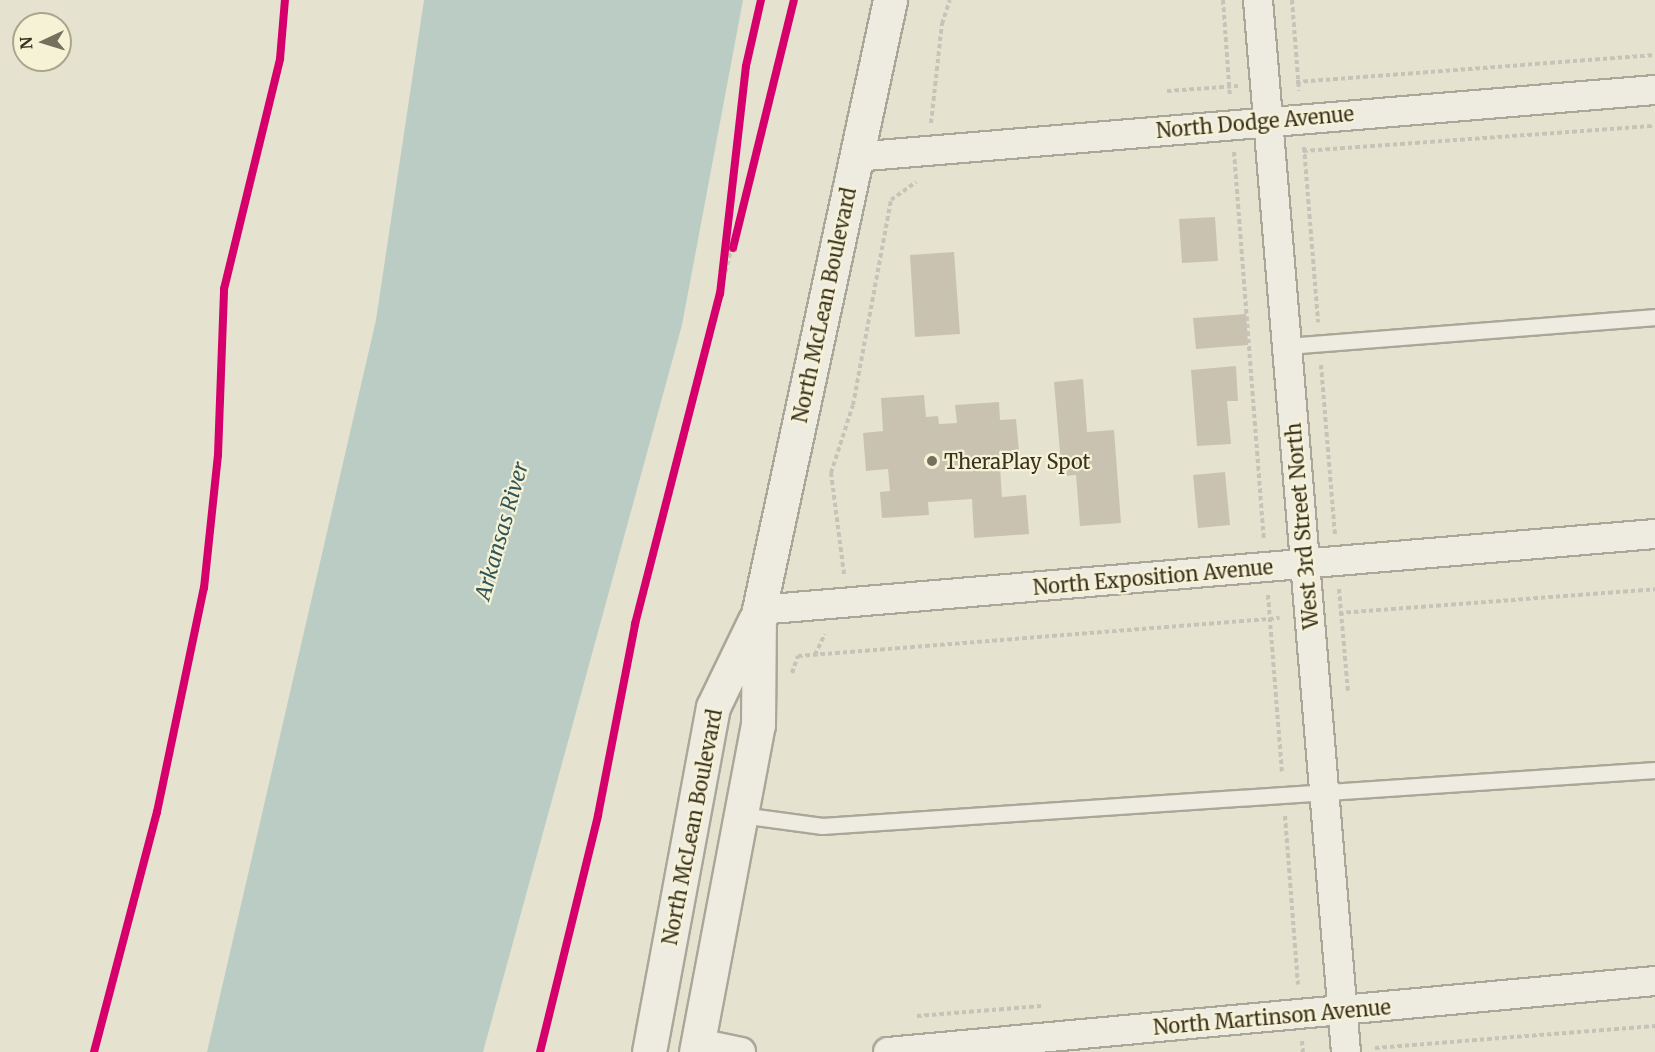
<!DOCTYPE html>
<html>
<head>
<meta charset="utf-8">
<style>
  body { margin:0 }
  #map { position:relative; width:1655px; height:1052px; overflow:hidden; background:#e5e3d0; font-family:Merriweather,serif }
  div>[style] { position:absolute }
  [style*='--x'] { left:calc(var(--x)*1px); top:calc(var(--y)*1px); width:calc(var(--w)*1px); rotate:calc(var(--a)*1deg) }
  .water>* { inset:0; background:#baccc4 }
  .building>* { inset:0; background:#c9c2b1 }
  .path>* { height:4px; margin-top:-2px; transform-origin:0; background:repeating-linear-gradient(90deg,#c6c4b8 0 4.5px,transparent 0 7.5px) }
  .roads { filter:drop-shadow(2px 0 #aba798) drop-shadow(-2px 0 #aba798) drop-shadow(0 2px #aba798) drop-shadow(0 -2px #aba798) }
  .lane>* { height:15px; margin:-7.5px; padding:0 7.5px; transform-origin:7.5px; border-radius:7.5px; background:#eeece1 }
  .street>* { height:28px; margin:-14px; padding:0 14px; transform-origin:14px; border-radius:14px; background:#eeece1 }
  .secondary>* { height:33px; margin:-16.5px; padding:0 16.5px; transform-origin:16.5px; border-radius:16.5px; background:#eeece1 }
  .cycleway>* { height:8px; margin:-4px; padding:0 4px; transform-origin:4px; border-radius:4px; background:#d6006c }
  .dots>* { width:16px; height:16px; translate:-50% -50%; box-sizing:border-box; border:3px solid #f6f2d6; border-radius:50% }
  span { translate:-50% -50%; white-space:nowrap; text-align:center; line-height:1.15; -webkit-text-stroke:4.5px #f6f2d6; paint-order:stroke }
  .street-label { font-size:20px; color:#3a3120 }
  .poi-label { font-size:20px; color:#3a3120 }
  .left { translate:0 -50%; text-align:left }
  .water-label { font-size:21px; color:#2f555a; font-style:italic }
  .north { position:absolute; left:12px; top:12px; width:60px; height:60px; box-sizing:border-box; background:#f6f2d6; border:2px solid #aba58d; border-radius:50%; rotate:266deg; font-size:16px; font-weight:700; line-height:24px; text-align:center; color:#3a3120 }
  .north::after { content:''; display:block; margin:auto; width:21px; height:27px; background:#766f5e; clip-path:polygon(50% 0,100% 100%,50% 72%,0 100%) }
</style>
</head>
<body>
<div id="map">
  <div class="water">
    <i style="clip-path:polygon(424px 0,743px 0,682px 325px,483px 1052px,207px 1052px,376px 320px)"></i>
  </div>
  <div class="building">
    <i style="clip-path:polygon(1215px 217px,1218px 261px,1182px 263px,1179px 219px)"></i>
    <i style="clip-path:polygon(954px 252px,960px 334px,915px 337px,910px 255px)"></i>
    <i style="clip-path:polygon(1246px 314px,1248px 345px,1196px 349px,1193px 318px)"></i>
    <i style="clip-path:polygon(1236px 366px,1238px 401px,1227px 401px,1231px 444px,1197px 446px,1191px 370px)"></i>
    <i style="clip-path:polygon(1083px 379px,1087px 432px,1114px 430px,1121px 523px,1080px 526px,1076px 475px,1062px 476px,1054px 382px)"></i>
    <i style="clip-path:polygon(924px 395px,926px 417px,938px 416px,939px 424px,957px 423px,955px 405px,999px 402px,1000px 420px,1016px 419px,1019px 451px,999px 452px,1002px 497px,1026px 495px,1029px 534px,974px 538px,972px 499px,928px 502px,929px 515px,882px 518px,880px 492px,890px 491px,888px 469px,866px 471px,863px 433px,883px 431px,881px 398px)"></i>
    <i style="clip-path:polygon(1225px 472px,1230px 525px,1198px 528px,1193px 475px)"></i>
  </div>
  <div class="path">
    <i style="--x:1223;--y:0;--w:97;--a:85.9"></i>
    <i style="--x:1292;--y:0;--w:91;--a:85.6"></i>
    <i style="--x:1296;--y:82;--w:360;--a:-4.3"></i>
    <i style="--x:1167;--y:91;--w:71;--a:-4"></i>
    <i style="--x:931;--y:123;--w:100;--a:-83.7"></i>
    <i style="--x:942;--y:24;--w:25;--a:-72"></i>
    <i style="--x:1304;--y:147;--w:176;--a:85.4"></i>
    <i style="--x:1303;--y:151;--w:353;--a:-4.1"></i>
    <i style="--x:1234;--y:152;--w:389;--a:85.6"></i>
    <i style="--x:720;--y:294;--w:303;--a:-75.9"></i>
    <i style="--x:1321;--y:365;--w:170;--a:85.3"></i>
    <i style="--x:844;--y:574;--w:102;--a:-97.3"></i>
    <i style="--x:831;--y:473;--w:71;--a:-72.1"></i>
    <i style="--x:853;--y:405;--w:208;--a:-79.5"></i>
    <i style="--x:891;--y:200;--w:31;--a:-36"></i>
    <i style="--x:1339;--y:589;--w:103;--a:85"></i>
    <i style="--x:1268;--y:595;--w:179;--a:85.5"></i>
    <i style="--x:1339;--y:613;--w:317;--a:-4.3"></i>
    <i style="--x:815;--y:655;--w:23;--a:-65"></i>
    <i style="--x:792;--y:673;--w:18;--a:-71"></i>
    <i style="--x:798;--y:656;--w:483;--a:-4.5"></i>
    <i style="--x:1285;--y:816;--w:169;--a:85.6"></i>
    <i style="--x:917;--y:1016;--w:125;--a:-4.6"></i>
    <i style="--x:1302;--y:1041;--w:11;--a:85"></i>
    <i style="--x:1375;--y:1048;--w:281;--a:-4.5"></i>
    <i style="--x:94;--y:1052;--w:248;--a:-75.3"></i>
    <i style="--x:157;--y:812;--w:229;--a:-78.2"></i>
    <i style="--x:204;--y:588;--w:134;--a:-84"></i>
    <i style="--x:218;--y:455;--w:166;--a:-87.9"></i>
    <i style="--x:224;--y:289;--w:237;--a:-76.3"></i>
    <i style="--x:280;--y:59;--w:59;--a:-85.2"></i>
  </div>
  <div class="roads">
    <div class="lane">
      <i style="--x:1288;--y:346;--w:368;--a:-4.5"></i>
      <i style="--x:741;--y:815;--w:82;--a:7.7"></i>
      <i style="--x:822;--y:826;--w:835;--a:-3.85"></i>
    </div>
    <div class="street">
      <i style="--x:1258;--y:0;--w:1056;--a:85.22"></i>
      <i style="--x:855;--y:157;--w:803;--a:-4.79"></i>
      <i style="--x:759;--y:610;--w:899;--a:-4.85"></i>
      <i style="--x:698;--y:1043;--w:44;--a:11.8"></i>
      <i style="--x:888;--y:1052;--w:770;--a:-5.29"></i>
    </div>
    <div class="secondary">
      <i style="--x:649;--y:1052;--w:351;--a:-79.5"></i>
      <i style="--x:713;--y:707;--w:97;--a:-64.2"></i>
      <i style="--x:696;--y:1052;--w:333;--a:-79.3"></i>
      <i style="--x:758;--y:725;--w:115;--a:-89.5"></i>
      <i style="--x:759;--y:610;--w:624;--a:-77.88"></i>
    </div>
  </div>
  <div class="cycleway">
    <i style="--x:733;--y:248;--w:255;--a:-76.2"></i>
    <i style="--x:94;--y:1052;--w:248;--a:-75.3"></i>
    <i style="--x:157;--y:812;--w:229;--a:-78.2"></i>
    <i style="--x:204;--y:588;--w:134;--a:-84"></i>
    <i style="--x:218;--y:455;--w:166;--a:-87.9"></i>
    <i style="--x:224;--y:289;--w:237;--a:-76.3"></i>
    <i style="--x:280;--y:59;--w:59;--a:-85.2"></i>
    <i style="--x:540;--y:1052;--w:244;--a:-76.2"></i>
    <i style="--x:598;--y:815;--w:195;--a:-79"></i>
    <i style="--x:635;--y:624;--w:341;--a:-75.6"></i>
    <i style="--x:720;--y:294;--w:229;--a:-83.5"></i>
    <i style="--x:746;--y:66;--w:68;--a:-77.2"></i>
  </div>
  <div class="dots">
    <i style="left:932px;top:461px;background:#766f5e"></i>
  </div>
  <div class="street-label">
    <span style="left:1255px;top:122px;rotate:-5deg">North Dodge Avenue</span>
    <span style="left:824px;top:305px;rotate:-78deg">North McLean Boulevard</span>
    <span style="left:1302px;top:526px;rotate:-95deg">West 3rd Street North</span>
    <span style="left:1153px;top:577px;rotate:-5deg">North Exposition Avenue</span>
    <span style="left:692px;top:827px;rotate:-79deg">North McLean Boulevard</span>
    <span style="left:1272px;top:1017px;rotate:-5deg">North Martinson Avenue</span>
  </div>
  <div class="poi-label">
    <span class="left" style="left:944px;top:461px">TheraPlay Spot</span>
  </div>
  <div class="water-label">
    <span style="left:502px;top:531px;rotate:-74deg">Arkansas River</span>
  </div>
  <div class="north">N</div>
</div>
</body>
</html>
